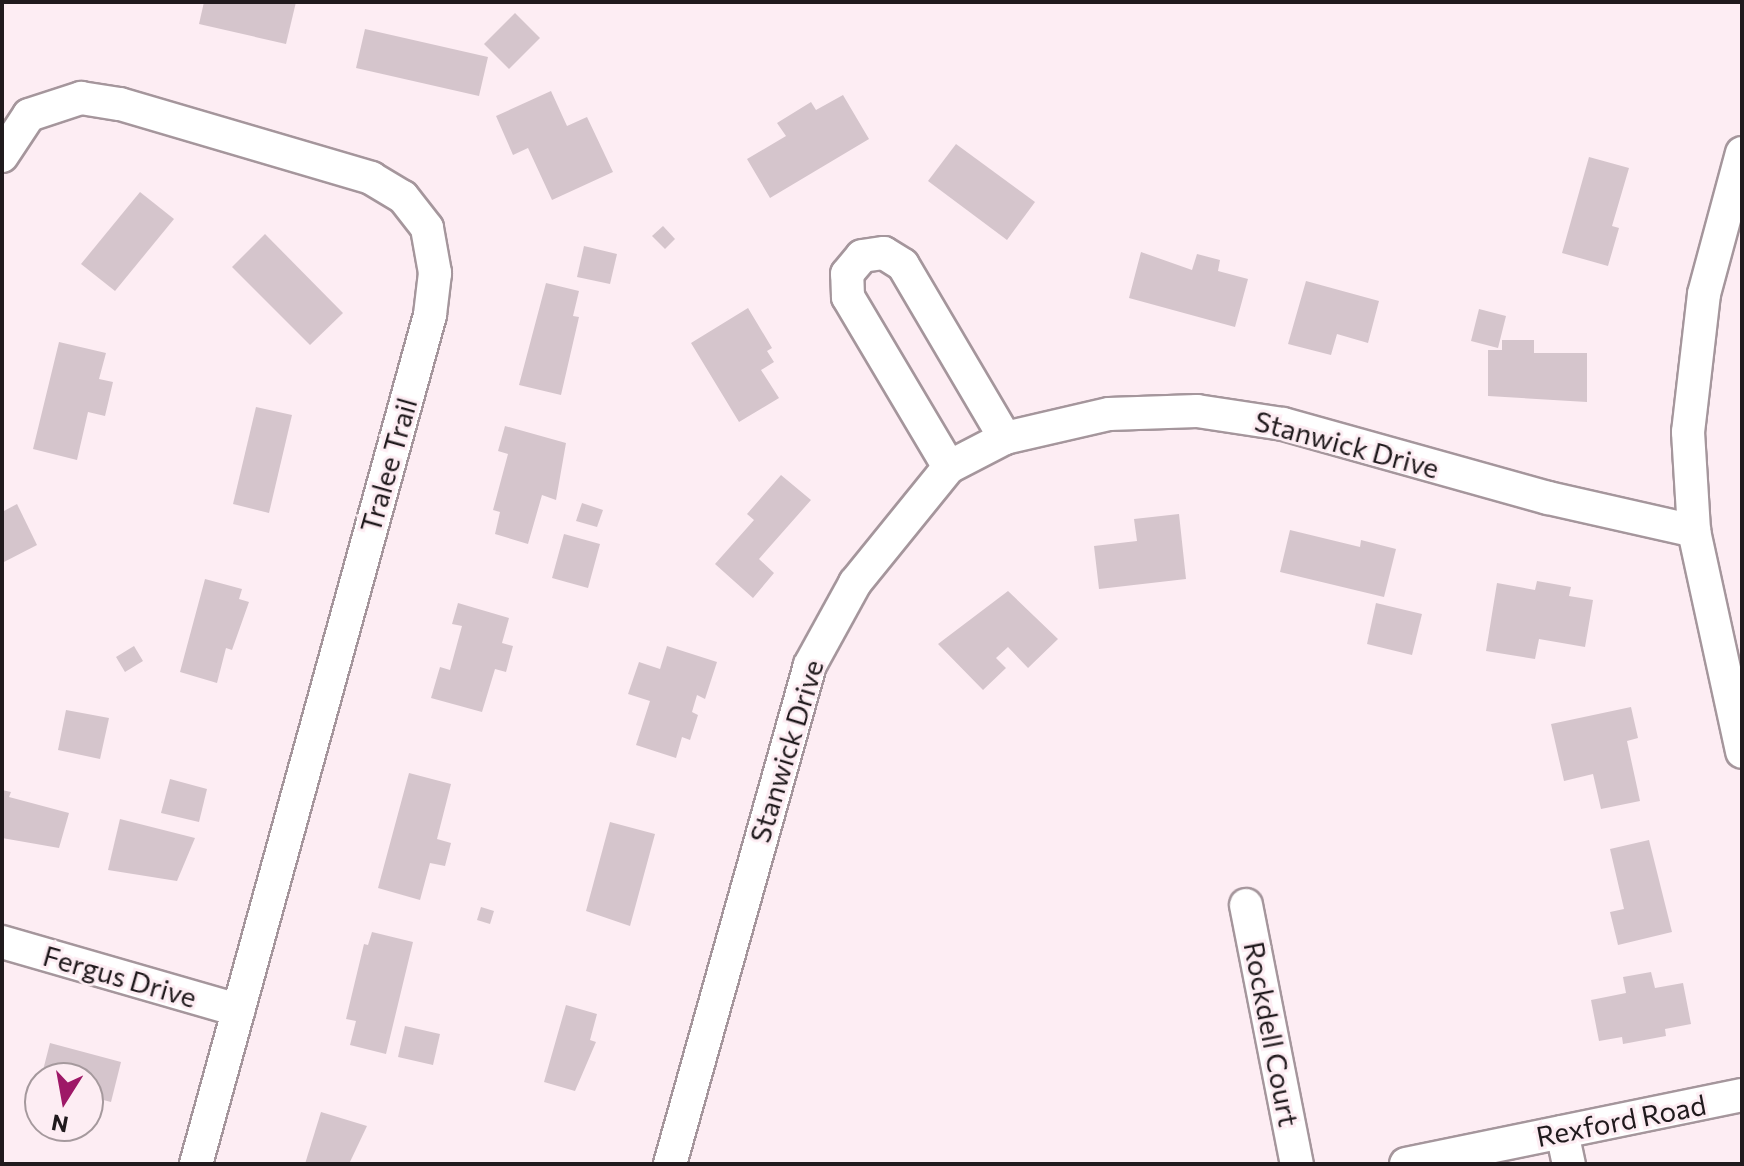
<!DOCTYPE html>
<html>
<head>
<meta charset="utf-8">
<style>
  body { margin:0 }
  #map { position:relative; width:1744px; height:1166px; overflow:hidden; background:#fdedf3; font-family:Commissioner,sans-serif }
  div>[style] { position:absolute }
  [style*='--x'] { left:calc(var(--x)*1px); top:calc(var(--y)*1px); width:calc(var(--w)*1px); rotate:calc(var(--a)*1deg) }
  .building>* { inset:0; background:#d5c5cc }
  .roads { filter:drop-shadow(2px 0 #a5969c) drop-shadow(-2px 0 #a5969c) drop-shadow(0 2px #a5969c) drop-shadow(0 -2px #a5969c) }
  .street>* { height:32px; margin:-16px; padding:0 16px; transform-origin:16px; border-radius:16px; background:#fff }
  span { translate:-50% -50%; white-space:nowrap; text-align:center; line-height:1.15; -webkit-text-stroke:6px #fdedf3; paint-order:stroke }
  .street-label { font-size:28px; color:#201a1d }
  .frame { position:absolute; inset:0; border:4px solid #201a1d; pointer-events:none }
  .north { position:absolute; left:24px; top:1062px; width:80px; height:80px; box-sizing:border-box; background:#fdedf3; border:2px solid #a5999d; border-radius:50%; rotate:191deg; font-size:22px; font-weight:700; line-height:32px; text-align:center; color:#201a1d }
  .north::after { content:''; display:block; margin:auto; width:28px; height:36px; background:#9e1867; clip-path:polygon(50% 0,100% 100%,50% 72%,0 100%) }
</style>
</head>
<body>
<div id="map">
  <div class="building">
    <i style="clip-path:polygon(204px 2px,296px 2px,286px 44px,199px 24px)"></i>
    <i style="clip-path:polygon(515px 13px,540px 38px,509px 69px,484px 44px)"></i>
    <i style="clip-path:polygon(365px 29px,488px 57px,479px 96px,356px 68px)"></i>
    <i style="clip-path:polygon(551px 91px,567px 126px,587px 117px,613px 172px,552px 200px,528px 148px,513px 155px,496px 116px)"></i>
    <i style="clip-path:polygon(843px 95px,869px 139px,770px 198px,747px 159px,786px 136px,777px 123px,811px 102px,816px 110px)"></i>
    <i style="clip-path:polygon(956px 144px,1035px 202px,1007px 240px,928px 181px)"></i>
    <i style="clip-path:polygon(1589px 157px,1629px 168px,1612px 226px,1619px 228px,1608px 266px,1562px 253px)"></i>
    <i style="clip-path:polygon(140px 192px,174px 219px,115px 291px,81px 264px)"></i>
    <i style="clip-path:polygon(663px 226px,675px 239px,665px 249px,652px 236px)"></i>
    <i style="clip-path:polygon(265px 234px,343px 313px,310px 345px,232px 267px)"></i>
    <i style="clip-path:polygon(584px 246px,617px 254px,610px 284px,577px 277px)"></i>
    <i style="clip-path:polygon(1141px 252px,1192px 270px,1197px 254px,1220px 260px,1218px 271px,1248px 279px,1235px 327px,1129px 298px)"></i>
    <i style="clip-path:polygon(1306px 281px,1379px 301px,1368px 343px,1337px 334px,1331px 355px,1288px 344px)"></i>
    <i style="clip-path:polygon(546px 283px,579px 291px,573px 316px,579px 317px,561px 395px,519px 385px)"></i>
    <i style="clip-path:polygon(748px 308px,772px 348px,767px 351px,774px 362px,761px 370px,779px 398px,739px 422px,691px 343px)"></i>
    <i style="clip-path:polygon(1479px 309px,1506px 316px,1498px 348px,1471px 341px)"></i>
    <i style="clip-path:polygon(1502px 340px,1534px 340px,1534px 353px,1587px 353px,1587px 402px,1488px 396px,1488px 350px,1502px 350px)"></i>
    <i style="clip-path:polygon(59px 342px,106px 353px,99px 379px,113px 382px,105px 416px,88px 412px,77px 460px,33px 449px)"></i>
    <i style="clip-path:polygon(256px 407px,292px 415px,269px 513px,233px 504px)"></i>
    <i style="clip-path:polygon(505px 426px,566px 443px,556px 500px,542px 495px,528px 544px,495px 534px,500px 512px,493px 510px,508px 454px,498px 451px)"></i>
    <i style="clip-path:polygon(781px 475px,811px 500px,759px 559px,774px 573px,753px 598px,715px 564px,754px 520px,747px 514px)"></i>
    <i style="clip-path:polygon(582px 503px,603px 510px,597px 527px,576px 521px)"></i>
    <i style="clip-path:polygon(17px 504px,37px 545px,2px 563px,2px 512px)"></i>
    <i style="clip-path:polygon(1179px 514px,1186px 579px,1099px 589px,1094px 546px,1137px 541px,1134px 519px)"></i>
    <i style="clip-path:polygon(1290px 530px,1360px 547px,1361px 540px,1396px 549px,1384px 597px,1280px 572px)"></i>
    <i style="clip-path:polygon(564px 534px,600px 544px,588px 588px,552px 578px)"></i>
    <i style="clip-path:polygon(205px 579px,242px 589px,239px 599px,249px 602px,232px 650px,226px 648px,217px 683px,180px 672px)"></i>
    <i style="clip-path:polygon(1537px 581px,1571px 587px,1569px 596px,1593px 600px,1585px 647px,1539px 639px,1535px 659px,1486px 651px,1497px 583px,1535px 590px)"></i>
    <i style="clip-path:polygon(1008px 591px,1058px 639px,1028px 668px,1008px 647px,996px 658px,1006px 668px,983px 690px,938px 644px)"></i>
    <i style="clip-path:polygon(458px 603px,509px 618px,502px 643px,513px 646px,506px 672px,495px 669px,482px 712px,431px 698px,440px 667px,450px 670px,462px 626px,452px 624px)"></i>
    <i style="clip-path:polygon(1376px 603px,1422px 614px,1412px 655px,1367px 644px)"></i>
    <i style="clip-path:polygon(134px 646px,143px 661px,125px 672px,116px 657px)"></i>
    <i style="clip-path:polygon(667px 646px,717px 662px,705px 699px,697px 695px,692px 712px,698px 715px,690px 740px,682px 737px,676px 758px,636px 745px,650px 701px,628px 694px,639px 662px,660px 669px)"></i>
    <i style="clip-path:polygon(1631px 707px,1638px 738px,1627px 741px,1640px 801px,1601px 809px,1593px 774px,1564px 781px,1551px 724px)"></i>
    <i style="clip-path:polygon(66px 710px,109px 718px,100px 759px,58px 750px)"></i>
    <i style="clip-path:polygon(409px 773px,451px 784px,437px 839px,451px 843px,445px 866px,430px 863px,420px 900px,378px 888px)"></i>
    <i style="clip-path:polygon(170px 779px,207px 789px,199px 822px,161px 813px)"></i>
    <i style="clip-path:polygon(2px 790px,11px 792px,9px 797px,69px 813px,59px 848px,2px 838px)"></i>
    <i style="clip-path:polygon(120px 819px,195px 838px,177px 881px,108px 870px)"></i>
    <i style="clip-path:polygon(610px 822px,655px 834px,630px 926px,586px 911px)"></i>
    <i style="clip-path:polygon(1649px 840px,1672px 932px,1618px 945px,1610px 912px,1624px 909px,1610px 849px)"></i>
    <i style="clip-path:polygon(481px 907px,494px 911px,490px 924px,477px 920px)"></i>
    <i style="clip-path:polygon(372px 932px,413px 942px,386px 1054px,350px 1045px,356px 1021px,346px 1019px,364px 944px,368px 945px)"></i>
    <i style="clip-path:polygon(1651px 972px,1655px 988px,1683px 983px,1691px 1024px,1665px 1029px,1666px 1036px,1623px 1044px,1622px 1037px,1599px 1041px,1591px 1000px,1626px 993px,1623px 977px)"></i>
    <i style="clip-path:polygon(566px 1005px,597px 1014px,590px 1040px,596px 1042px,575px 1091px,544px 1082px)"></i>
    <i style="clip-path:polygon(405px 1026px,440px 1034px,433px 1065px,398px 1057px)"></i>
    <i style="clip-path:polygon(50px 1043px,121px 1062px,111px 1102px,88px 1096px,88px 1078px,41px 1078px)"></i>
    <i style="clip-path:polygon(321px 1112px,367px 1126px,349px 1164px,305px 1164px)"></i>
  </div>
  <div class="roads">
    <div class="street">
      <i style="--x:1742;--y:153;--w:146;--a:105.1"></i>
      <i style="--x:1704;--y:294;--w:139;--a:96.6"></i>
      <i style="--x:1688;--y:432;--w:99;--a:86.5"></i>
      <i style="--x:1694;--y:531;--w:226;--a:77.7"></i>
      <i style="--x:2;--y:156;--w:49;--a:-56.6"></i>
      <i style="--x:29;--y:115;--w:55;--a:-18.1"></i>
      <i style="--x:81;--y:98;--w:39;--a:9"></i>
      <i style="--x:120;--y:104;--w:262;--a:16.4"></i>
      <i style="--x:371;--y:178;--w:37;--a:31"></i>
      <i style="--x:403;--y:197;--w:39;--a:52"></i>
      <i style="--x:427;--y:228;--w:46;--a:79.9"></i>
      <i style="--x:435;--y:273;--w:42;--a:96.8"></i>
      <i style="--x:430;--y:315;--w:881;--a:105.41"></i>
      <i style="--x:949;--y:467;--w:198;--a:-120.7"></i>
      <i style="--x:848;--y:297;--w:23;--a:-92"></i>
      <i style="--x:847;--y:274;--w:23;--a:-50"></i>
      <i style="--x:862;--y:256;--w:22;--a:-8"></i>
      <i style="--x:884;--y:253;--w:22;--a:32"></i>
      <i style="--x:903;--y:265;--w:201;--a:59.5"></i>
      <i style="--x:1246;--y:905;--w:264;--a:78.9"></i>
      <i style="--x:2;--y:942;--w:246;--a:16.1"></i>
      <i style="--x:1562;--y:1132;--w:33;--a:78"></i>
      <i style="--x:670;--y:1164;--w:518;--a:-74.33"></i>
      <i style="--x:810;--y:665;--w:94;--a:-61.2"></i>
      <i style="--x:855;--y:583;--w:149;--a:-51"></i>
      <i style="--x:949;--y:467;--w:63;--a:-27.4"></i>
      <i style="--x:1005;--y:438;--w:107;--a:-13"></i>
      <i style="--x:1109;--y:414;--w:88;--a:-2"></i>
      <i style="--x:1197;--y:411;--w:87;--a:8.6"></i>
      <i style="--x:1283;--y:424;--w:275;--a:15.6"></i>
      <i style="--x:1548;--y:498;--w:150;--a:12.7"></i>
      <i style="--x:1406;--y:1164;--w:343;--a:-11.6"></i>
    </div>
  </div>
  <div class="street-label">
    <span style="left:1347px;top:444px;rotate:15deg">Stanwick Drive</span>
    <span style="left:388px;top:465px;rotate:-74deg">Tralee Trail</span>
    <span style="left:786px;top:751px;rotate:-73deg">Stanwick Drive</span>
    <span style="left:120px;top:976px;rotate:16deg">Fergus Drive</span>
    <span style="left:1272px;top:1034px;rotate:79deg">Rockdell Court</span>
    <span style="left:1621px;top:1120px;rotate:-11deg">Rexford Road</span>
  </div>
  <div class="frame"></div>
  <div class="north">N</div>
</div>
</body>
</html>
